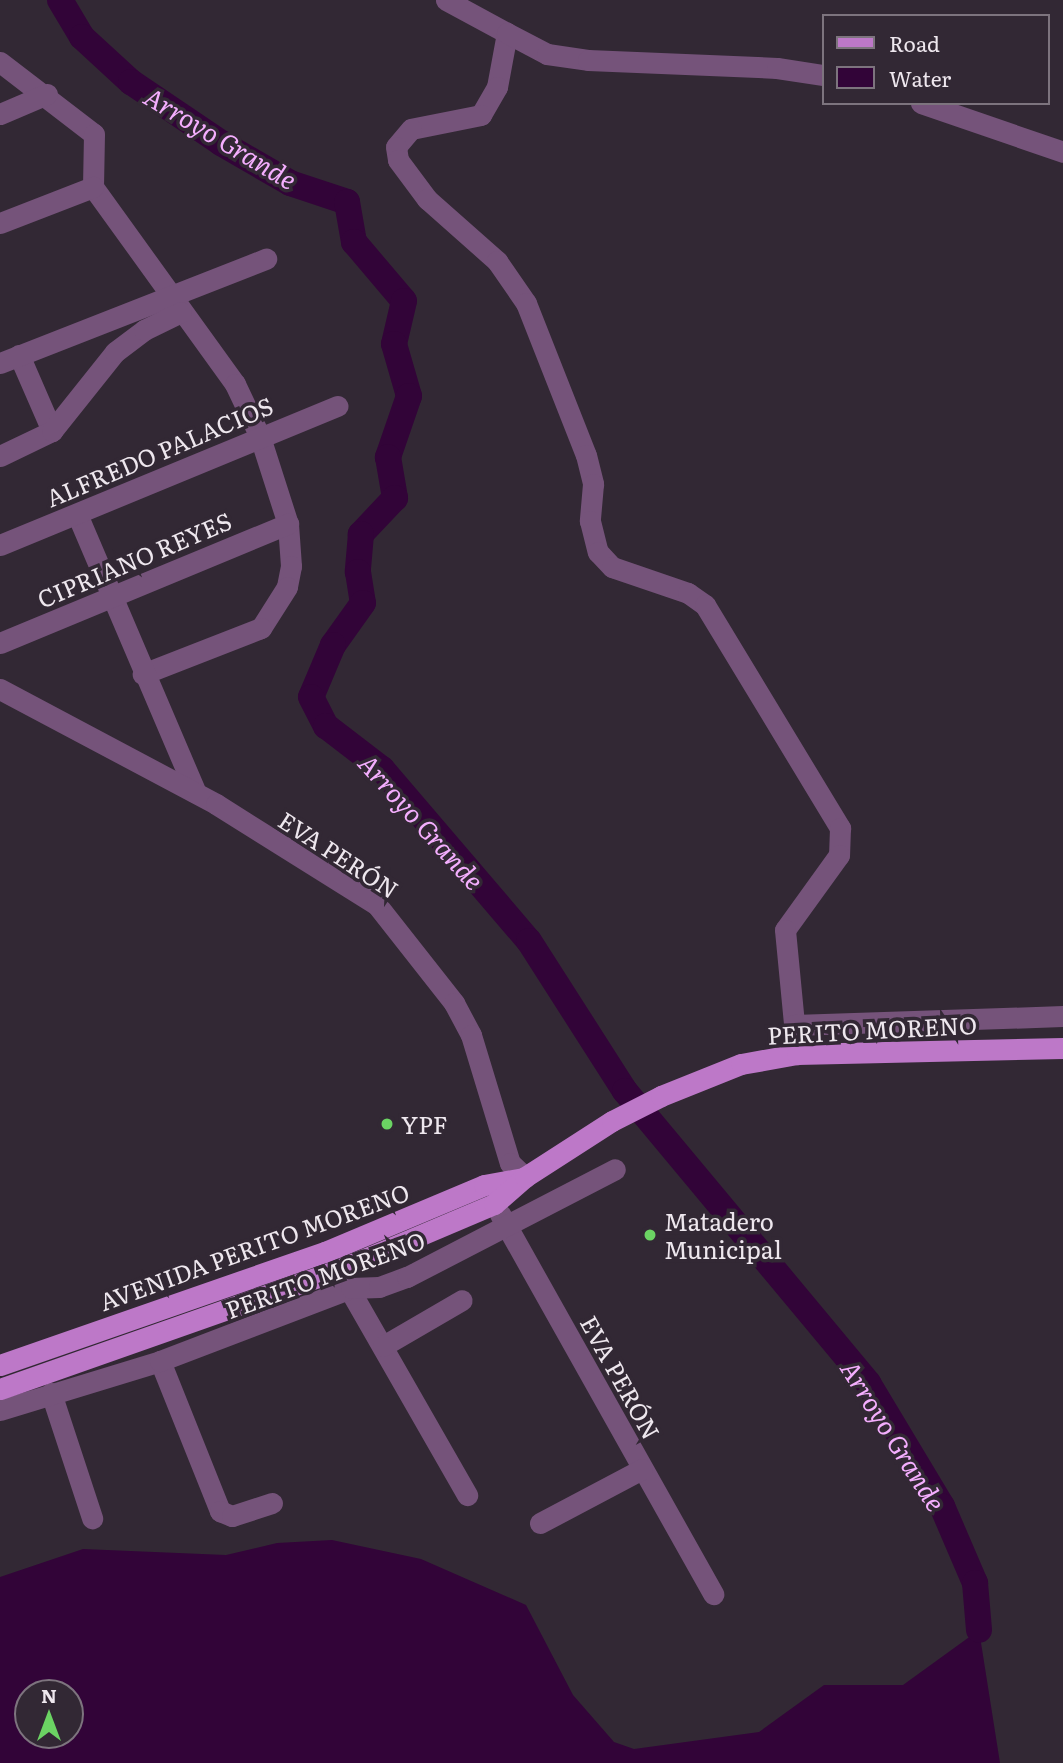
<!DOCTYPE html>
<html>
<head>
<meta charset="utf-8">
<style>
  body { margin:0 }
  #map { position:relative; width:1063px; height:1763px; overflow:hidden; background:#322834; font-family:Literata,serif }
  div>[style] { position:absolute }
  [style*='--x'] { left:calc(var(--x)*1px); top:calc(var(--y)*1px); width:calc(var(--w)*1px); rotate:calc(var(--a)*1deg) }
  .water>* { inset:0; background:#320438 }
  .river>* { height:26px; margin:-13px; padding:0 13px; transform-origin:13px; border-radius:13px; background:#320438 }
  .minor>* { height:21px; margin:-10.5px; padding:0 10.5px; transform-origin:10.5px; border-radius:10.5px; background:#75537a }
  .major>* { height:21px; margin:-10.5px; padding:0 10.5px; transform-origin:10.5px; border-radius:10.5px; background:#bd78c8 }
  .dots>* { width:19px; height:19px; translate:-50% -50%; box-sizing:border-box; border:4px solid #322834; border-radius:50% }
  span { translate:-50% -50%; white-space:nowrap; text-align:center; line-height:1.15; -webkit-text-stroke:7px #322834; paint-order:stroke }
  .street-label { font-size:24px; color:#eee7ee }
  .poi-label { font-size:24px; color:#eee7ee }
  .left { translate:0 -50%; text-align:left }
  .water-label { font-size:26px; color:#f4aefe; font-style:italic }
  .legend { position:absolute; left:822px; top:14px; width:228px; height:91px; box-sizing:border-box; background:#322834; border:2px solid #7d747e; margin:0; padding:9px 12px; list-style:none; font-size:21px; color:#eee7ee }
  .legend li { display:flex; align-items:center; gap:14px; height:35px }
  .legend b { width:35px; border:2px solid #7d747e }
  .north { position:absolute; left:14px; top:1679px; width:70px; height:70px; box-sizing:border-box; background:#322834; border:2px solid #7d747e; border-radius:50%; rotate:0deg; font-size:19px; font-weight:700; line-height:28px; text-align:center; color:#eee7ee }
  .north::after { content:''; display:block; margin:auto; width:24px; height:32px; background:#6bd363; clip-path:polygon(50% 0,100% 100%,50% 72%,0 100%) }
</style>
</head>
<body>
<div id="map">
  <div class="water">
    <i style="clip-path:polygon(evenodd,332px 1540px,421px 1559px,526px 1605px,573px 1695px,614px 1742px,634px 1749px,759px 1732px,824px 1685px,903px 1685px,979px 1630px,1000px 1763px,0 1763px,0 1577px,83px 1549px,226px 1555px,277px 1543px,332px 1540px,28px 1693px,70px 1693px,70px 1735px,28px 1735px,28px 1693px)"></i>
  </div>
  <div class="river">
    <i style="--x:60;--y:0;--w:43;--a:59.3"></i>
    <i style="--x:82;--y:37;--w:67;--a:42.6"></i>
    <i style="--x:131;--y:82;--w:109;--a:34.1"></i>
    <i style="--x:221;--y:143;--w:80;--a:30.1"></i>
    <i style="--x:290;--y:183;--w:60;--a:18.4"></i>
    <i style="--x:347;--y:202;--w:41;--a:80.1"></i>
    <i style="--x:354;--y:242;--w:77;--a:49.7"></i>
    <i style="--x:404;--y:301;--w:44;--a:103.1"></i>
    <i style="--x:394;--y:344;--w:54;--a:73.9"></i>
    <i style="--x:409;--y:396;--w:65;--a:109"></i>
    <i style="--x:388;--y:457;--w:42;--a:80.3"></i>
    <i style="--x:395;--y:498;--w:50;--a:133.4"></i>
    <i style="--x:361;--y:534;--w:38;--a:95"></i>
    <i style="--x:358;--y:572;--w:31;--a:81"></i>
    <i style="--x:363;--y:603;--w:52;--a:125.5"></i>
    <i style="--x:333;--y:645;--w:56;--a:112.9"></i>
    <i style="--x:311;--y:697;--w:33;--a:63"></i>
    <i style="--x:326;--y:726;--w:71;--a:37.5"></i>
    <i style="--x:382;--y:769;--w:226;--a:49.5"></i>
    <i style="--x:529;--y:941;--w:178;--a:57.4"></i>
    <i style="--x:625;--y:1091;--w:380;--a:50.2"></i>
    <i style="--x:868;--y:1383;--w:144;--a:59"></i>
    <i style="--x:942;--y:1506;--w:84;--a:66.8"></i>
    <i style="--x:975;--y:1583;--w:47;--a:85.1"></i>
  </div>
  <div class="minor">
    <i style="--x:446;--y:0;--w:69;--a:28.4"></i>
    <i style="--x:507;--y:33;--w:55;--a:100.5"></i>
    <i style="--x:497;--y:87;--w:32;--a:120"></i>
    <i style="--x:481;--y:115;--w:71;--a:168.7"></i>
    <i style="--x:411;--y:129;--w:23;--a:130"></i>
    <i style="--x:396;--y:147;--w:13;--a:81"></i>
    <i style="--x:398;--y:160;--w:49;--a:53.4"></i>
    <i style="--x:427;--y:199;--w:94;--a:41.5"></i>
    <i style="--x:497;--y:261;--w:51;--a:55.4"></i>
    <i style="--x:526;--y:303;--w:163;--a:68.5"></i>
    <i style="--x:586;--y:455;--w:30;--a:76"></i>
    <i style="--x:593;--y:484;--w:37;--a:95"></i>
    <i style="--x:590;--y:521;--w:32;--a:76"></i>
    <i style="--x:598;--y:552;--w:21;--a:47"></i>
    <i style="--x:612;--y:567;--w:80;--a:18.9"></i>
    <i style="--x:688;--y:593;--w:21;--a:35"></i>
    <i style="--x:705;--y:605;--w:261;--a:58.8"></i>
    <i style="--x:840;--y:828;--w:27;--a:92"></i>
    <i style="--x:839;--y:855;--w:92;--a:125.8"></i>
    <i style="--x:785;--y:930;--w:125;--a:84.5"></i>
    <i style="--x:507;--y:33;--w:45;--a:27.7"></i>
    <i style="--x:547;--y:54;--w:41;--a:8.3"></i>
    <i style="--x:588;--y:60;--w:189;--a:2.4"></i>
    <i style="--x:777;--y:68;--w:47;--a:8.7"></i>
    <i style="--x:0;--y:62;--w:118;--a:37.5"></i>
    <i style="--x:94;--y:134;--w:53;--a:91.1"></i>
    <i style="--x:93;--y:187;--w:243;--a:54.2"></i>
    <i style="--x:235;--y:384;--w:59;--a:64.7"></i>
    <i style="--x:260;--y:437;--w:91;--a:72.2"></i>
    <i style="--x:288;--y:524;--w:42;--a:85.9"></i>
    <i style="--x:291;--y:566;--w:21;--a:101"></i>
    <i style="--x:287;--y:587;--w:49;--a:122.4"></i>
    <i style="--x:261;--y:628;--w:127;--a:158.7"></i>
    <i style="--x:921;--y:103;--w:150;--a:19"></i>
    <i style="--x:0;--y:114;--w:51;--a:-23.1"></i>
    <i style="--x:0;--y:223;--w:100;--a:-21.2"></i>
    <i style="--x:19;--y:355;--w:83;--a:66.5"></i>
    <i style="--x:0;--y:363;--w:286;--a:-21.4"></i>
    <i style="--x:0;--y:456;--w:58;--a:-25.7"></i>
    <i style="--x:52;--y:431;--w:101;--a:-51.4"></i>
    <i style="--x:115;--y:352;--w:36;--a:-37"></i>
    <i style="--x:144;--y:330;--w:41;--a:-25.9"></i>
    <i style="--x:77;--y:514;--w:303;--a:66.9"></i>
    <i style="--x:0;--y:545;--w:365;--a:-22.4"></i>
    <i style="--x:0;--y:643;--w:312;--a:-22.5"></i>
    <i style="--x:0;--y:689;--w:245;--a:28"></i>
    <i style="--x:216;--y:804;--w:190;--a:32.1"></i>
    <i style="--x:377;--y:905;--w:125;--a:51.8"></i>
    <i style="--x:454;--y:1003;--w:36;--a:62"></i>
    <i style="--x:471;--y:1035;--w:134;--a:73.1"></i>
    <i style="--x:510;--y:1163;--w:21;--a:43"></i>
    <i style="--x:794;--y:1025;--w:269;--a:-1.9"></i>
    <i style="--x:500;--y:1214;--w:436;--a:60.7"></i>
    <i style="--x:344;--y:1280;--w:248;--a:60.2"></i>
    <i style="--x:383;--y:1346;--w:91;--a:-30.2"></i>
    <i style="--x:160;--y:1361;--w:162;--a:68.2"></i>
    <i style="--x:220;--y:1511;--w:13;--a:23"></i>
    <i style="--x:232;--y:1516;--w:42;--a:-18"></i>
    <i style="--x:51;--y:1393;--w:132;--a:71.8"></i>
    <i style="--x:0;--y:1410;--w:167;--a:-17"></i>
    <i style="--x:160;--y:1361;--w:204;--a:-20.9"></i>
    <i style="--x:351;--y:1288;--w:28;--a:-2"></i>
    <i style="--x:379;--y:1287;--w:30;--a:-20"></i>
    <i style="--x:407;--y:1277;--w:234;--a:-27.4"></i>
    <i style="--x:540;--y:1523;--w:115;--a:-27.9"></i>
  </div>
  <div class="major">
    <i style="--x:0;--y:1365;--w:344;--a:-19.2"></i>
    <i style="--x:325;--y:1252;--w:173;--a:-22.8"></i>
    <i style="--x:484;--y:1185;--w:40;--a:-10"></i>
    <i style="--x:0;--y:1389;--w:356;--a:-19.4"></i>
    <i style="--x:336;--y:1271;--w:172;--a:-23"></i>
    <i style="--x:494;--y:1204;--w:41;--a:-41.1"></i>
    <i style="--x:525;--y:1177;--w:103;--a:-32.8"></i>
    <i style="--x:612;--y:1121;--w:55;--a:-27"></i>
    <i style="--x:661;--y:1096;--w:86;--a:-21.8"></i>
    <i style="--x:741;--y:1064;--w:57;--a:-10.1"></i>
    <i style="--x:797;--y:1054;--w:266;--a:-1.3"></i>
  </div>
  <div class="dots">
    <i style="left:387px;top:1124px;background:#6bd363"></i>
    <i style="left:650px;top:1235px;background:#6bd363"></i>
  </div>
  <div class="street-label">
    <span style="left:159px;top:451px;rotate:-23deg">ALFREDO PALACIOS</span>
    <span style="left:134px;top:559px;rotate:-23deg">CIPRIANO REYES</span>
    <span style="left:339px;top:854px;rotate:33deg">EVA PERÓN</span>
    <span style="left:872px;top:1029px;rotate:-3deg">PERITO MORENO</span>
    <span style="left:254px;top:1246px;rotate:-20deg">AVENIDA PERITO MORENO</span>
    <span style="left:325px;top:1274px;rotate:-20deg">PERITO MORENO</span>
    <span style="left:621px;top:1377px;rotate:61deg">EVA PERÓN</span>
  </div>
  <div class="poi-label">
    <span class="left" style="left:401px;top:1124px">YPF</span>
    <span class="left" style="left:664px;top:1235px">Matadero<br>Municipal</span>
  </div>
  <div class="water-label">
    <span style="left:221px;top:137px;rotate:31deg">Arroyo Grande</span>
    <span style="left:422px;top:821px;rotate:48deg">Arroyo Grande</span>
    <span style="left:894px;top:1435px;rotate:58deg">Arroyo Grande</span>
  </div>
  <ul class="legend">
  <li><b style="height:9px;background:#bd78c8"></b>Road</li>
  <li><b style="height:19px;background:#320438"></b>Water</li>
  </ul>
  <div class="north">N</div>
</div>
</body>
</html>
